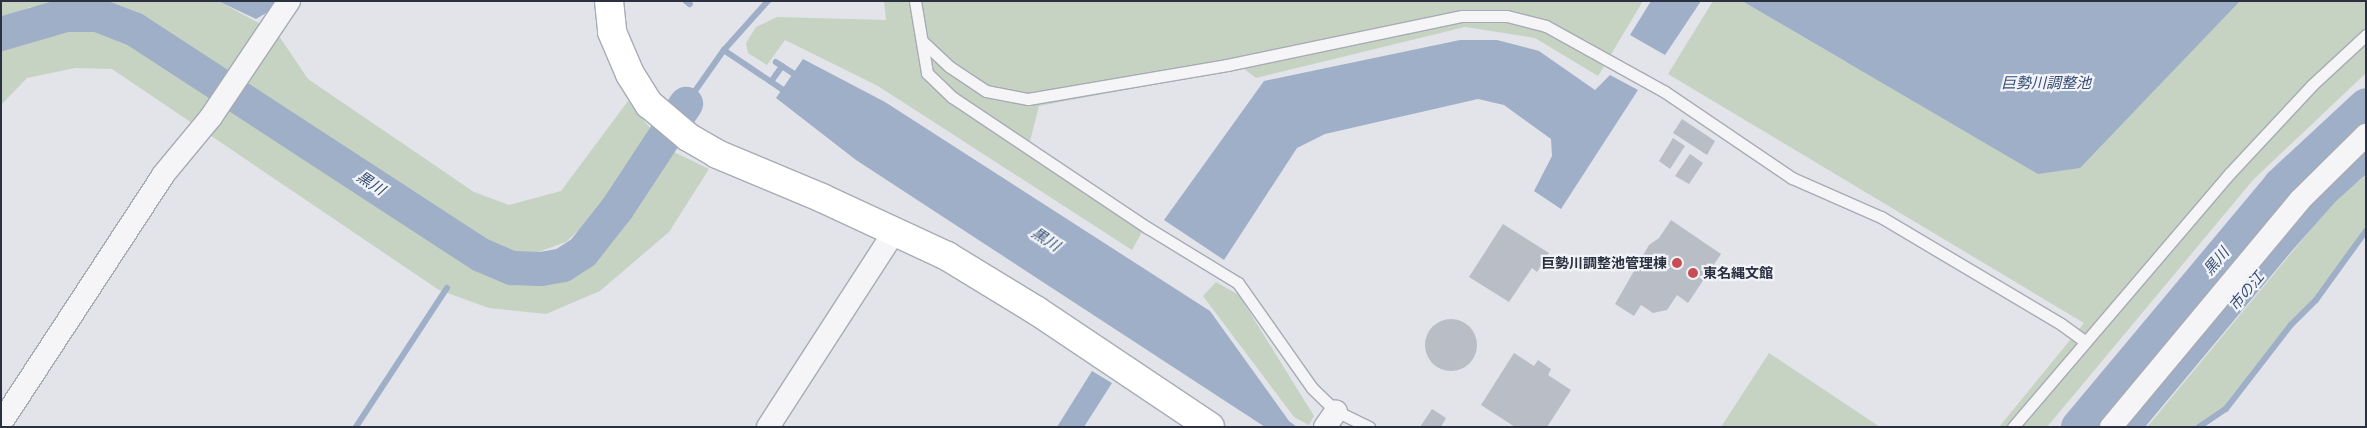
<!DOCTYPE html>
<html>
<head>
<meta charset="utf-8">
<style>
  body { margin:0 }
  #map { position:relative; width:2367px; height:428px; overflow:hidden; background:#e2e4ea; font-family:Ubuntu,"Noto Sans JP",sans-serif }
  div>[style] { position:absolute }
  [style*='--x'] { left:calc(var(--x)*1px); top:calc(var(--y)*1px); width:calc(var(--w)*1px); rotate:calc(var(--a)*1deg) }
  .green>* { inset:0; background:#c6d3c3 }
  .water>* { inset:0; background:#9fafc8 }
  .stream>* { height:5.5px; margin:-2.75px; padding:0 2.75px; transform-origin:2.75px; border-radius:2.75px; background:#9fafc8 }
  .canal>* { height:20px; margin:-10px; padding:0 10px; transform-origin:10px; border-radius:10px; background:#9fafc8 }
  .river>* { height:34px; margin:-17px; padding:0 17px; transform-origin:17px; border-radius:17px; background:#9fafc8 }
  .building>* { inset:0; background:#b9bdc6 }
  .round { border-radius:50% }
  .roads { filter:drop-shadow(1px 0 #a7abb4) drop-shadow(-1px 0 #a7abb4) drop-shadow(0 1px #a7abb4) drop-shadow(0 -1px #a7abb4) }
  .lane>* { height:11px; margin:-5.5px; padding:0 5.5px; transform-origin:5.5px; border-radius:5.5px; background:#f5f5f8 }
  .street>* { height:22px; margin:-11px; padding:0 11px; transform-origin:11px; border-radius:11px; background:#f5f5f8 }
  .secondary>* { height:28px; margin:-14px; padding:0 14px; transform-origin:14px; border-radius:14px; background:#fff }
  .dots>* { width:14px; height:14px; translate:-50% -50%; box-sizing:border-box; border:2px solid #f1f3f7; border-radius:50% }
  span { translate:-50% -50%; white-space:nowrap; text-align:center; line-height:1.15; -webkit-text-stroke:4.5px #f1f3f7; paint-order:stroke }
  .poi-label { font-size:14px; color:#2b3141; font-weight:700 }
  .right { translate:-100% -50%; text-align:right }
  .left { translate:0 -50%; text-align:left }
  .water-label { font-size:15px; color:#364c73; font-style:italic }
  .frame { position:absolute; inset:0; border:2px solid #2b3141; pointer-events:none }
</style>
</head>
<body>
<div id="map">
  <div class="green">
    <i style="clip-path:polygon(1px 1px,218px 1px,277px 33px,308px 79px,474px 192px,509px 205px,561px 191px,628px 101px,650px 128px,595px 215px,566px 242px,527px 256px,478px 243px,134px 17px,82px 3px,30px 7px,1px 20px)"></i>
    <i style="clip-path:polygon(884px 1px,1643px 1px,1598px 76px,1535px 38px,1465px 27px,1256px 78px,1243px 68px,1039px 106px,1027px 153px,1143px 230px,1132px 250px,878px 86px,785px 40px,767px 65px,748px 53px,746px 43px,756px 27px,777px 17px,886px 20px)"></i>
    <i style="clip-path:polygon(1713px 1px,1742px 1px,1846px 62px,2083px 1px,2366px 1px,2366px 73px,2253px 180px,2047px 427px,1999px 427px,2084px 323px,1668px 74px)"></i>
    <i style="clip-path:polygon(67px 24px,126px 35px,479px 270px,541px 279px,580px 263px,610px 236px,670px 150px,709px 169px,669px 232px,600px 291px,546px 314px,489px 308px,439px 290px,112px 69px,75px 68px,27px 78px,1px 105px,1px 46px)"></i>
    <i style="clip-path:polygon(2366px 175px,2366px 231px,2316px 300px,2291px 325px,2226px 409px,2199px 427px,2147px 427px,2332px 204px)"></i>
    <i style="clip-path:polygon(1216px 282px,1239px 295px,1314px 416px,1309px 425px,1294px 417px,1203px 296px)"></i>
    <i style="clip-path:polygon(1769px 353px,1880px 427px,1721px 427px)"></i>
  </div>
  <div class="water">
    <i style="clip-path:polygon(218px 1px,277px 1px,273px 9px,256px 19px)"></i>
    <i style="clip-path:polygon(1651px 1px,1701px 1px,1665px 55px,1630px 35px)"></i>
    <i style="clip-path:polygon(1742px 1px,2240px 1px,2080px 168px,2038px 174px)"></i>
    <i style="clip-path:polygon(1460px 40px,1497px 40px,1539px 51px,1595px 90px,1610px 75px,1638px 90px,1561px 209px,1534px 191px,1552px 156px,1551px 139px,1504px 105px,1478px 99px,1325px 134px,1297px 148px,1224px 260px,1164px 220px,1264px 81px)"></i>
    <i style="clip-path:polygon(803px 59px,885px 102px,1210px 311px,1289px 421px,1297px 427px,1265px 427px,856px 160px,776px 98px)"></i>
    <i style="clip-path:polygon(1092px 371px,1112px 383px,1084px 427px,1057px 427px)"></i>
  </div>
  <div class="stream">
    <i style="--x:686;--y:1;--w:5;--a:37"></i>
    <i style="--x:724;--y:50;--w:66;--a:-48.1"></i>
    <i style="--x:776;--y:62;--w:20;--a:33"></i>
    <i style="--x:771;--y:82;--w:19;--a:-55"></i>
    <i style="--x:686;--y:104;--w:66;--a:-54.9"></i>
    <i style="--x:724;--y:50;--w:70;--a:33.9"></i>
    <i style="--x:356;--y:427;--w:166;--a:-56.8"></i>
    <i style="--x:2199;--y:427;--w:32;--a:-34"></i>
    <i style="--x:2226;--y:409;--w:106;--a:-52.3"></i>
    <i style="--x:2291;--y:325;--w:35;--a:-45"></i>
    <i style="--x:2316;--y:300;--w:85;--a:-54.1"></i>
  </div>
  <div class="canal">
    <i style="--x:2132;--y:427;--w:233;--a:-50.2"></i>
    <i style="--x:2281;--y:248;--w:72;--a:-48.4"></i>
    <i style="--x:2329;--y:194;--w:50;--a:-41.7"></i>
  </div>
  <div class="river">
    <i style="--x:1;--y:34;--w:68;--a:-16.3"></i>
    <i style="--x:66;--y:15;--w:31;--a:0"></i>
    <i style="--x:97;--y:15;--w:40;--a:21"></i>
    <i style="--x:134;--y:29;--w:414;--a:33.1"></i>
    <i style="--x:481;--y:255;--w:34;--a:23"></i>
    <i style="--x:512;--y:268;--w:29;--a:2"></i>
    <i style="--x:541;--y:269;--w:22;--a:-10"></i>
    <i style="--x:563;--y:265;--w:24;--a:-33"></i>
    <i style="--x:583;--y:252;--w:55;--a:-51.7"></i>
    <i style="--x:617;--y:209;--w:126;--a:-56.7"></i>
    <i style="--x:2078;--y:427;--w:315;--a:-50.1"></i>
    <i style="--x:2280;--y:185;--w:117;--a:-42.9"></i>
  </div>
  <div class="building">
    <i style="clip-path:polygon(1682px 119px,1715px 141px,1707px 155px,1673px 133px)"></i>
    <i style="clip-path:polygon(1673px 138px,1685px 146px,1670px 169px,1659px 161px)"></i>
    <i style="clip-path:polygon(1690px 154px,1703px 163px,1689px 184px,1675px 176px)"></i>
    <i style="clip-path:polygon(1671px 220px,1721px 254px,1688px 303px,1677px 295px,1667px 310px,1653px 313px,1641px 305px,1634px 316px,1615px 304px,1649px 245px,1659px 238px)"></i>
    <i style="clip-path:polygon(1503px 224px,1549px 253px,1537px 272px,1532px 268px,1509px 302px,1469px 277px)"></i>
    <i class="round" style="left:1425px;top:319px;width:52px;height:52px"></i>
    <i style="clip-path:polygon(1514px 353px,1534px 366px,1538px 360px,1551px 369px,1548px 375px,1571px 390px,1547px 427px,1515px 427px,1481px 405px)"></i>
    <i style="clip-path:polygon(1432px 409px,1446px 418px,1441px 427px,1420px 427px)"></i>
  </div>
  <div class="roads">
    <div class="lane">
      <i style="--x:915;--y:1;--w:73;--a:80.5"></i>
      <i style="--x:927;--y:73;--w:35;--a:44"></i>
      <i style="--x:952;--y:97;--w:236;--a:33.8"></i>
      <i style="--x:1148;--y:228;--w:105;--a:31.4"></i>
      <i style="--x:1238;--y:283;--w:128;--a:54.8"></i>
      <i style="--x:1312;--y:388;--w:33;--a:44"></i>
      <i style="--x:1336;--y:411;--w:37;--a:26"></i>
      <i style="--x:922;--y:41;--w:38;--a:43"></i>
      <i style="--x:950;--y:67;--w:43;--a:33.7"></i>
      <i style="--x:986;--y:91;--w:43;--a:10.8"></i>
      <i style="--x:1028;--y:99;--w:202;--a:-9.7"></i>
      <i style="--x:1227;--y:65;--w:240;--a:-11.8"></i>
      <i style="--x:1462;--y:16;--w:45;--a:0"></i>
      <i style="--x:1507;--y:16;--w:40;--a:14.4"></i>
      <i style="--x:1546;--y:26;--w:136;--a:29"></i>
      <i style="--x:1665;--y:92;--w:153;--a:34.1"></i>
      <i style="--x:1792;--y:178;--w:97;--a:23.7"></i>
      <i style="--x:1881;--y:217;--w:209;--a:30.7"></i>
      <i style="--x:2061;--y:324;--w:29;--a:36"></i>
      <i style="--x:2013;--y:427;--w:334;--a:-49.5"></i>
      <i style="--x:2230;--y:173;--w:120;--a:-47"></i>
      <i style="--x:2312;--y:85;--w:74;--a:-42.8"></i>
    </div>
    <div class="street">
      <i style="--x:1;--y:423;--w:296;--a:-56.8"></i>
      <i style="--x:163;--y:175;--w:75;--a:-50.4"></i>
      <i style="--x:211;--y:117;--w:140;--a:-56.1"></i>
      <i style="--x:768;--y:427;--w:234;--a:-57.1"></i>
      <i style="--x:1325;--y:427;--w:19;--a:-55"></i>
      <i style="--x:2111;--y:427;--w:295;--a:-50.2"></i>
      <i style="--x:2300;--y:200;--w:93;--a:-44.6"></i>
    </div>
    <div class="secondary">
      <i style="--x:609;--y:1;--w:31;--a:84"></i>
      <i style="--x:612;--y:32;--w:46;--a:66.8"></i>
      <i style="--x:630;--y:74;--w:36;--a:58"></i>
      <i style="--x:649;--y:104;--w:51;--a:40.2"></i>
      <i style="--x:688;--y:137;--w:34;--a:30"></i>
      <i style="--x:717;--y:154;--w:114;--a:22.7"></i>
      <i style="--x:822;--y:198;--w:138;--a:24.9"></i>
      <i style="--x:947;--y:256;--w:105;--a:31.4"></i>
      <i style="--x:1037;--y:311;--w:208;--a:33.8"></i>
    </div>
  </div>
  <div class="dots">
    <i style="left:1677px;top:263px;background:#c84d55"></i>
    <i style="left:1693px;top:273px;background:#c84d55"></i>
  </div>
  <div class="poi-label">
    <span class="right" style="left:1667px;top:263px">巨勢川調整池管理棟</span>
    <span class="left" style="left:1703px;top:273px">東名縄文館</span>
  </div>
  <div class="water-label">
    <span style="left:2046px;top:83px">巨勢川調整池</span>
    <span style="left:371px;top:183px;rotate:33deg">黒川</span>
    <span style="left:1046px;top:239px;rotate:33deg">黒川</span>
    <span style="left:2216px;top:261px;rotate:-50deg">黒川</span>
    <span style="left:2246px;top:291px;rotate:-50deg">市の江</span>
  </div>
  <div class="frame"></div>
</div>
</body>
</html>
